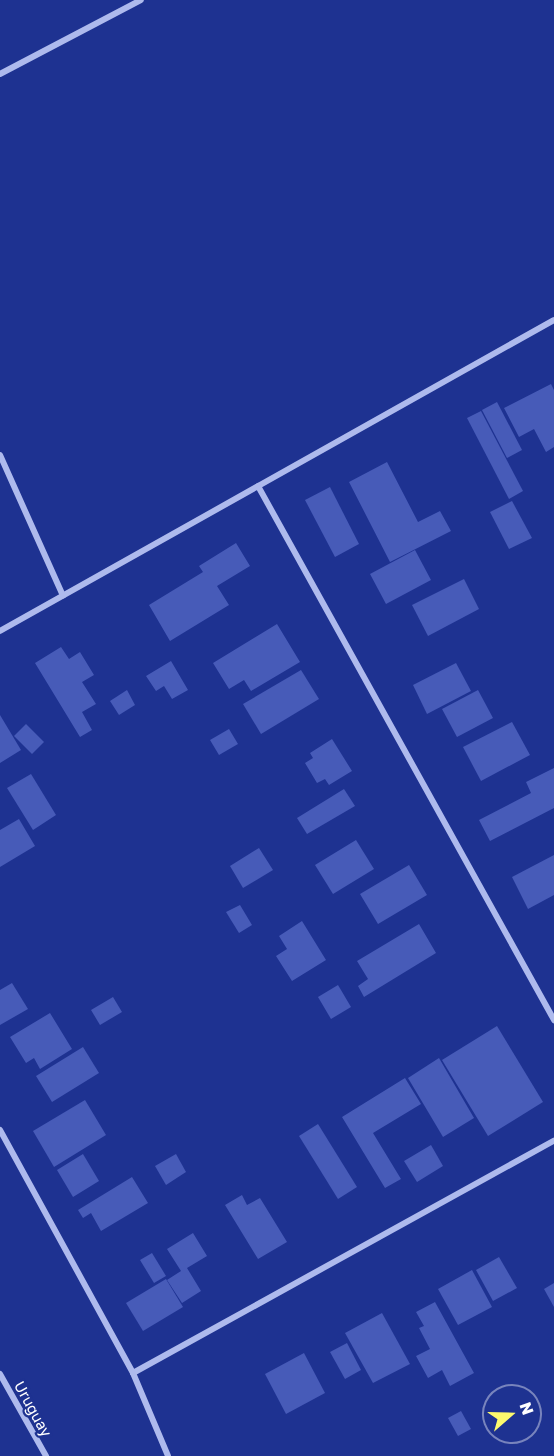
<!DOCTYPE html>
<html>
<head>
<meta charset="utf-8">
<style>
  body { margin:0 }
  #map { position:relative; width:554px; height:1456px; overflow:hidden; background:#1e3291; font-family:"Golos Text",sans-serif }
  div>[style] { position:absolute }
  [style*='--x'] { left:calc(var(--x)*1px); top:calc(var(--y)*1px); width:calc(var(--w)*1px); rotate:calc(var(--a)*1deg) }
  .building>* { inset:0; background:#475bb8 }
  .minor>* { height:6px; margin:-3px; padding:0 3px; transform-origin:3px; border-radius:3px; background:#aebaed }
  span { translate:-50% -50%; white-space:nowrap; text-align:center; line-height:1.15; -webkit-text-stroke:4.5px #1e3291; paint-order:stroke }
  .street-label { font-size:15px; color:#fff }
  .north { position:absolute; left:482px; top:1384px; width:60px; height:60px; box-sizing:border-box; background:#1e3291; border:2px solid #7884bd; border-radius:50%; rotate:70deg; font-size:16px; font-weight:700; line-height:24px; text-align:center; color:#fff }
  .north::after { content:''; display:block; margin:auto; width:21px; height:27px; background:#fcf96e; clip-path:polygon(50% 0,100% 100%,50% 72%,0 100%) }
</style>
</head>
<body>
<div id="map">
  <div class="building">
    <i style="clip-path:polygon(551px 384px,554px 390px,554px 447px,546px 452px,534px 429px,519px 437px,504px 408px)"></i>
    <i style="clip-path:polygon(497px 402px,522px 450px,507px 458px,482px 410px)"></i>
    <i style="clip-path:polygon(481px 411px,523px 491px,509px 499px,467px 418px)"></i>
    <i style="clip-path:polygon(387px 462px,418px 522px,440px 511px,451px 531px,390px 562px,349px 482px)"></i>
    <i style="clip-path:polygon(330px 487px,359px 544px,335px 557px,305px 500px)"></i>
    <i style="clip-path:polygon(512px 501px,532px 538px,509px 549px,490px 512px)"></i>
    <i style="clip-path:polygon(236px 543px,250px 566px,217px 586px,229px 605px,170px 641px,149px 605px,203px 572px,199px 566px)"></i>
    <i style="clip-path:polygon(415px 550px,431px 580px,386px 604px,370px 574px)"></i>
    <i style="clip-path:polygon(464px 579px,479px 609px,428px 636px,412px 605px)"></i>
    <i style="clip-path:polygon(277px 624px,300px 662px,251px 691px,244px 680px,229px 689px,213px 663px)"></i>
    <i style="clip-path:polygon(61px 647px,69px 659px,80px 652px,94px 675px,82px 682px,96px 704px,82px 712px,92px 730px,80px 737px,35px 663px)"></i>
    <i style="clip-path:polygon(171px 661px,188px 690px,172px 699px,164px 686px,156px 691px,146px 676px)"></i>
    <i style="clip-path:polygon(456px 663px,471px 691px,427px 714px,413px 685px)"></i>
    <i style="clip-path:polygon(301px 670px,319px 699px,261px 734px,243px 704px)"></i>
    <i style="clip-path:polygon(127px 690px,135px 705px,119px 715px,110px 701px)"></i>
    <i style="clip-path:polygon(478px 690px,493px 718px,457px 737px,442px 709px)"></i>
    <i style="clip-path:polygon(0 715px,21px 750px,0 763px)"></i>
    <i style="clip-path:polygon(512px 722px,530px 755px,481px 781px,463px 747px)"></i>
    <i style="clip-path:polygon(26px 724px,44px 742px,32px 754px,14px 736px)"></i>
    <i style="clip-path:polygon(229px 729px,238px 744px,219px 755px,210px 740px)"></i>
    <i style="clip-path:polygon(332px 739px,352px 771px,329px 785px,325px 779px,317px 783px,305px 763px,313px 758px,310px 753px)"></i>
    <i style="clip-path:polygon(554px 768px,554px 808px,490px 841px,479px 820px,531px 793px,526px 782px)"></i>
    <i style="clip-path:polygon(31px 774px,56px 815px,33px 830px,7px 788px)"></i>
    <i style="clip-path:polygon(344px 789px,355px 806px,307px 834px,297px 818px)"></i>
    <i style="clip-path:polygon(19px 819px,35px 846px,0 867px,0 830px)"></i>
    <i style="clip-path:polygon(356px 840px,374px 869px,333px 894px,315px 865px)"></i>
    <i style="clip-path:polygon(259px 848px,273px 870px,243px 888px,230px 866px)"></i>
    <i style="clip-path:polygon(554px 855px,554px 895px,528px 909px,512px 877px)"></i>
    <i style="clip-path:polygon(409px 865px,427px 895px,378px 924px,360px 894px)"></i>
    <i style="clip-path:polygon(240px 905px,252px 925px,239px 933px,226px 912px)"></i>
    <i style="clip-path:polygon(302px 921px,326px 960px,292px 981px,276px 956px,287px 949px,279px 936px)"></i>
    <i style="clip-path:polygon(419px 924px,436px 953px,364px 997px,358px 986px,368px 979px,357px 961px)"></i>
    <i style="clip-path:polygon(12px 983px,28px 1009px,0 1025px,0 990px)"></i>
    <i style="clip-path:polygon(338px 985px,351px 1007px,331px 1019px,318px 997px)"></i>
    <i style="clip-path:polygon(113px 997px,122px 1012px,100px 1025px,91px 1010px)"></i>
    <i style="clip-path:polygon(50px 1013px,72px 1049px,40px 1069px,34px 1058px,26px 1063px,10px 1037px)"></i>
    <i style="clip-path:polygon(497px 1026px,543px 1102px,488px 1136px,442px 1060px)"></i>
    <i style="clip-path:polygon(83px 1047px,99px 1073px,52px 1102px,36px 1076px)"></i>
    <i style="clip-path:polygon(439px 1058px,474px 1118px,443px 1137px,408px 1078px)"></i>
    <i style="clip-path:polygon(405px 1078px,421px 1104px,373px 1133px,401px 1179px,385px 1188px,342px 1117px)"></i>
    <i style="clip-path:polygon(85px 1100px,106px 1135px,54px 1167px,33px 1131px)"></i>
    <i style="clip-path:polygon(318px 1124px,357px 1187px,338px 1199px,299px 1136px)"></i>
    <i style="clip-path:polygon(431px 1145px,443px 1166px,417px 1182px,404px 1161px)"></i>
    <i style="clip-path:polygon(83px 1154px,99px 1181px,73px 1197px,57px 1170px)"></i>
    <i style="clip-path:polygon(176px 1154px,186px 1172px,166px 1185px,155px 1166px)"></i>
    <i style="clip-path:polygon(132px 1177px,148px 1203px,101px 1231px,91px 1213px,83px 1218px,78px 1210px)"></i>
    <i style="clip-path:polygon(242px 1195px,247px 1205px,260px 1198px,287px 1242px,258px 1259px,225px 1205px)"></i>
    <i style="clip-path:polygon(193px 1233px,207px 1256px,187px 1268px,201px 1291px,182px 1303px,167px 1280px,181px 1271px,167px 1249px)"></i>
    <i style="clip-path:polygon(152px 1253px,166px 1276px,154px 1283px,140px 1260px)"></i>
    <i style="clip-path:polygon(499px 1257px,517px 1288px,493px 1301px,476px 1270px)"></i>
    <i style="clip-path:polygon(472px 1270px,492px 1307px,458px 1325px,438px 1289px)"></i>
    <i style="clip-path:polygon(166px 1279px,183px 1307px,143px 1331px,126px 1303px)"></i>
    <i style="clip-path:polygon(554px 1283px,554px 1307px,544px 1289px)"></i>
    <i style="clip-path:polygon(435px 1302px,474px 1373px,450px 1386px,442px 1370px,428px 1378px,416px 1356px,430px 1349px,419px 1328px,424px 1326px,416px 1312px)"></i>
    <i style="clip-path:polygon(382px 1313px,410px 1364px,373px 1383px,345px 1333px)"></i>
    <i style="clip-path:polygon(347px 1343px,361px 1370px,345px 1379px,330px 1352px)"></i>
    <i style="clip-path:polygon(304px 1353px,325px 1393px,286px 1414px,265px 1374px)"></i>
    <i style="clip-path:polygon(461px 1411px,471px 1429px,458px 1436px,448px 1418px)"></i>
  </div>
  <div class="minor">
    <i style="--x:0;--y:74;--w:159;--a:-27.7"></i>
    <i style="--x:0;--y:455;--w:154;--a:65.9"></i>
    <i style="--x:258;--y:486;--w:611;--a:61"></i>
    <i style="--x:0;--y:631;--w:635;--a:-29.31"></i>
    <i style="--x:0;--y:1130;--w:277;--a:61.3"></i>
    <i style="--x:133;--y:1373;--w:90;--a:67.1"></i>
    <i style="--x:133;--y:1373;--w:481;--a:-28.9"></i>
    <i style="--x:0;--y:1374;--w:94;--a:60.7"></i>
  </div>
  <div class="street-label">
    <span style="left:33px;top:1409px;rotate:61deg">Uruguay</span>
  </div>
  <div class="north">N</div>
</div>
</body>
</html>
